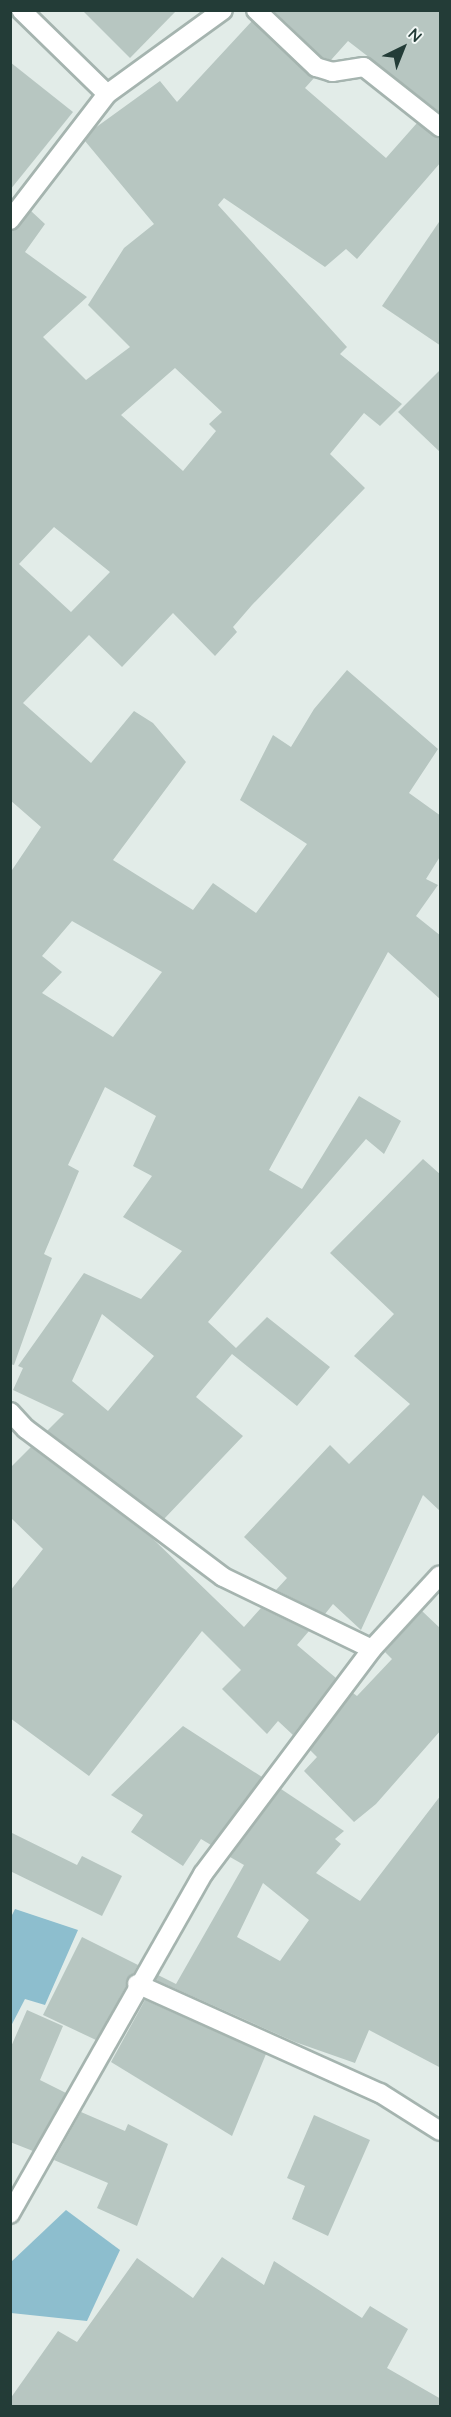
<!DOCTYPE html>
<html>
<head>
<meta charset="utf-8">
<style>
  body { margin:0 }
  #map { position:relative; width:451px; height:2417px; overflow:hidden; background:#e2ece8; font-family:Quicksand,sans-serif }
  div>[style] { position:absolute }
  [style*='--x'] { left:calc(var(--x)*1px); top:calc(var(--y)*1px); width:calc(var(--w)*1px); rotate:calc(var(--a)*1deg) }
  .water>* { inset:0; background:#8dbece }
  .building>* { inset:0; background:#b7c6c1 }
  .roads { filter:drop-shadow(2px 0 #a5b4af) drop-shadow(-2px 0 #a5b4af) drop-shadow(0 2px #a5b4af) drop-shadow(0 -2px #a5b4af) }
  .minor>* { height:18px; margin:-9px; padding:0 9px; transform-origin:9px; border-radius:9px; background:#fff }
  span { translate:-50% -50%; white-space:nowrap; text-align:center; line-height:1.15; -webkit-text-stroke:6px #f2f8f6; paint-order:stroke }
  .frame { position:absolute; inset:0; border:12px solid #233c37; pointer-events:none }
  .north { position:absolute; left:373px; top:18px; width:60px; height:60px; -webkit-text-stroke:4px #f2f8f6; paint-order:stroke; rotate:43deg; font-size:16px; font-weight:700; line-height:24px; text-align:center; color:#233c37 }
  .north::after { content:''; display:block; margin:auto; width:21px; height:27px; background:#233c37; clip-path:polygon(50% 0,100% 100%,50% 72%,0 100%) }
</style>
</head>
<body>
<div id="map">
  <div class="water">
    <i style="clip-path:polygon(15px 1909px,78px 1930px,45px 2005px,25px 1999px,11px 2026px,10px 1919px)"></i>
    <i style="clip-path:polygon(66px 2210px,120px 2250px,87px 2321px,11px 2313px,11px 2262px)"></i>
  </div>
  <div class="building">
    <i style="clip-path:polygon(82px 10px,177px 10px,130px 58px)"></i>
    <i style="clip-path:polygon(273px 10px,441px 10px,441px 113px,348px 41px,331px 60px,322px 57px)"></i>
    <i style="clip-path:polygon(evenodd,252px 21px,314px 78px,305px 88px,386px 158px,417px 123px,441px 138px,441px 162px,357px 259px,346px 249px,325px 267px,224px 198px,218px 205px,347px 347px,340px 354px,402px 404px,380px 426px,364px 413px,330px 454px,365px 488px,252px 605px,233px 627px,237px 632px,215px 656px,173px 613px,122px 667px,89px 635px,23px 703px,91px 763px,134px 711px,153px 723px,186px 762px,113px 860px,193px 910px,213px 883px,256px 913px,307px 844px,240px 800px,273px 735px,291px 747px,314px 709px,347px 670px,438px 749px,409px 793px,441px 816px,441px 855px,426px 879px,438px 885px,416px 916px,441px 936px,441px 1000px,388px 952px,269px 1170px,302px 1189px,359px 1096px,401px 1121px,384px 1154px,366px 1139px,208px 1322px,236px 1348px,267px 1317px,330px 1367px,297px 1406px,232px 1354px,196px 1397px,243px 1436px,164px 1519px,47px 1431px,64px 1414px,13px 1390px,23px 1368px,18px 1366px,84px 1273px,141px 1299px,182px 1251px,123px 1217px,152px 1176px,133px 1166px,156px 1116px,105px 1087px,68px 1165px,79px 1171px,44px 1254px,52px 1258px,14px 1365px,10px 1364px,10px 873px,41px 827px,10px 800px,10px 231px,31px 211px,45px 224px,25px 252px,87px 297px,43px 337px,86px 380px,130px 347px,88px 305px,124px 248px,154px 224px,85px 141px,95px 128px,160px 81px,177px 102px,252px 21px,175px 368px,222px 412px,209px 424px,216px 431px,183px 471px,121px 415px,175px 368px,252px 21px,54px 527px,110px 572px,71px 612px,19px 564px,54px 527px,252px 21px,72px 921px,162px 972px,113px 1037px,42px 993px,62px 972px,42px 956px,72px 921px,252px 21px,102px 1314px,154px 1356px,108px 1411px,72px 1381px,102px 1314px)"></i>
    <i style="clip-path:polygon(10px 62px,73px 112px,10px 190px)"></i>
    <i style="clip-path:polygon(441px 219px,441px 346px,382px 306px)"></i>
    <i style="clip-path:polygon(441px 369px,441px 453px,398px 412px)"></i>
    <i style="clip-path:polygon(423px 1159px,441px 1175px,441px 1512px,423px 1495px,361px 1630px,333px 1604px,325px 1614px,276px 1590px,287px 1578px,244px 1537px,330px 1445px,349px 1464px,410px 1404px,354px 1356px,394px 1314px,330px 1253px)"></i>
    <i style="clip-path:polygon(31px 1447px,152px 1538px,244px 1627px,261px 1608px,309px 1631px,297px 1645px,336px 1678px,293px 1735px,278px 1721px,267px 1734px,222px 1689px,241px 1670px,202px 1631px,89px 1776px,10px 1718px,10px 1591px,43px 1549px,10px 1517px,10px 1468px)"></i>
    <i style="clip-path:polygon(422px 1611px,441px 1629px,441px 1730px,376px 1804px,354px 1822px,304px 1771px,317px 1757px,310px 1750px,353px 1693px,357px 1696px,392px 1659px,385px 1652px)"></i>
    <i style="clip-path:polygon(183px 1726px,262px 1777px,211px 1845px,201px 1839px,183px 1866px,131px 1832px,143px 1815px,111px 1795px)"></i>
    <i style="clip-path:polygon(evenodd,281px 1789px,344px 1831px,335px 1839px,341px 1844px,316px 1873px,360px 1901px,441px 1795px,441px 2068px,369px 2030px,355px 2063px,295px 2042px,156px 1980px,158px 1975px,176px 1984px,244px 1865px,230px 1857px,281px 1789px,263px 1883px,309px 1920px,280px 1961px,237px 1937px,263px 1883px)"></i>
    <i style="clip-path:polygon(10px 1832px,77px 1865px,82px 1856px,122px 1876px,102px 1916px,10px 1871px)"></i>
    <i style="clip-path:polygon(82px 1937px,138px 1965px,96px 2040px,43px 2015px)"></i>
    <i style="clip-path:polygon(145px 2000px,266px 2054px,232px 2136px,111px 2062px)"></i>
    <i style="clip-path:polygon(27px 2010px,63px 2026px,40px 2080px,66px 2093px,33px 2151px,10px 2142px,10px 2049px)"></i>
    <i style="clip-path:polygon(81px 2112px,125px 2131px,128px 2124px,168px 2144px,137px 2226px,97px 2208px,108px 2183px,54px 2160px)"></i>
    <i style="clip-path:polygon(314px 2115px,370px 2140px,328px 2236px,292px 2219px,305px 2186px,287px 2178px)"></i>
    <i style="clip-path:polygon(222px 2257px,264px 2285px,274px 2261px,362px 2318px,370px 2306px,408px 2329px,387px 2368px,441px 2399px,441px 2406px,10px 2406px,10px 2399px,58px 2331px,77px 2342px,137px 2258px,193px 2298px)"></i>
  </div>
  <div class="roads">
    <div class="minor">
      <i style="--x:21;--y:10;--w:120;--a:44.3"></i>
      <i style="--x:256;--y:10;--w:83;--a:43.5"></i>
      <i style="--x:316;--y:67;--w:17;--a:17"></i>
      <i style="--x:332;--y:72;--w:32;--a:-9"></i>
      <i style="--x:364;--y:67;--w:97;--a:38.3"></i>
      <i style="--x:10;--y:220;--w:159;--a:-52.4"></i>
      <i style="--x:107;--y:94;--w:143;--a:-35.9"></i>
      <i style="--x:10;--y:1412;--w:23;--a:47"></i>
      <i style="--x:26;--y:1429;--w:246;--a:36.9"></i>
      <i style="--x:223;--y:1577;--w:165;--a:25.8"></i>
      <i style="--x:372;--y:1649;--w:281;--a:126.9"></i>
      <i style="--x:203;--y:1874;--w:391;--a:119.6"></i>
      <i style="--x:372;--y:1649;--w:100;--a:-47.4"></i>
      <i style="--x:137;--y:1984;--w:266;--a:24.2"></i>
      <i style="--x:380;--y:2093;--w:71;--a:32.3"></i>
    </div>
  </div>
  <div class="frame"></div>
  <div class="north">N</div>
</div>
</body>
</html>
